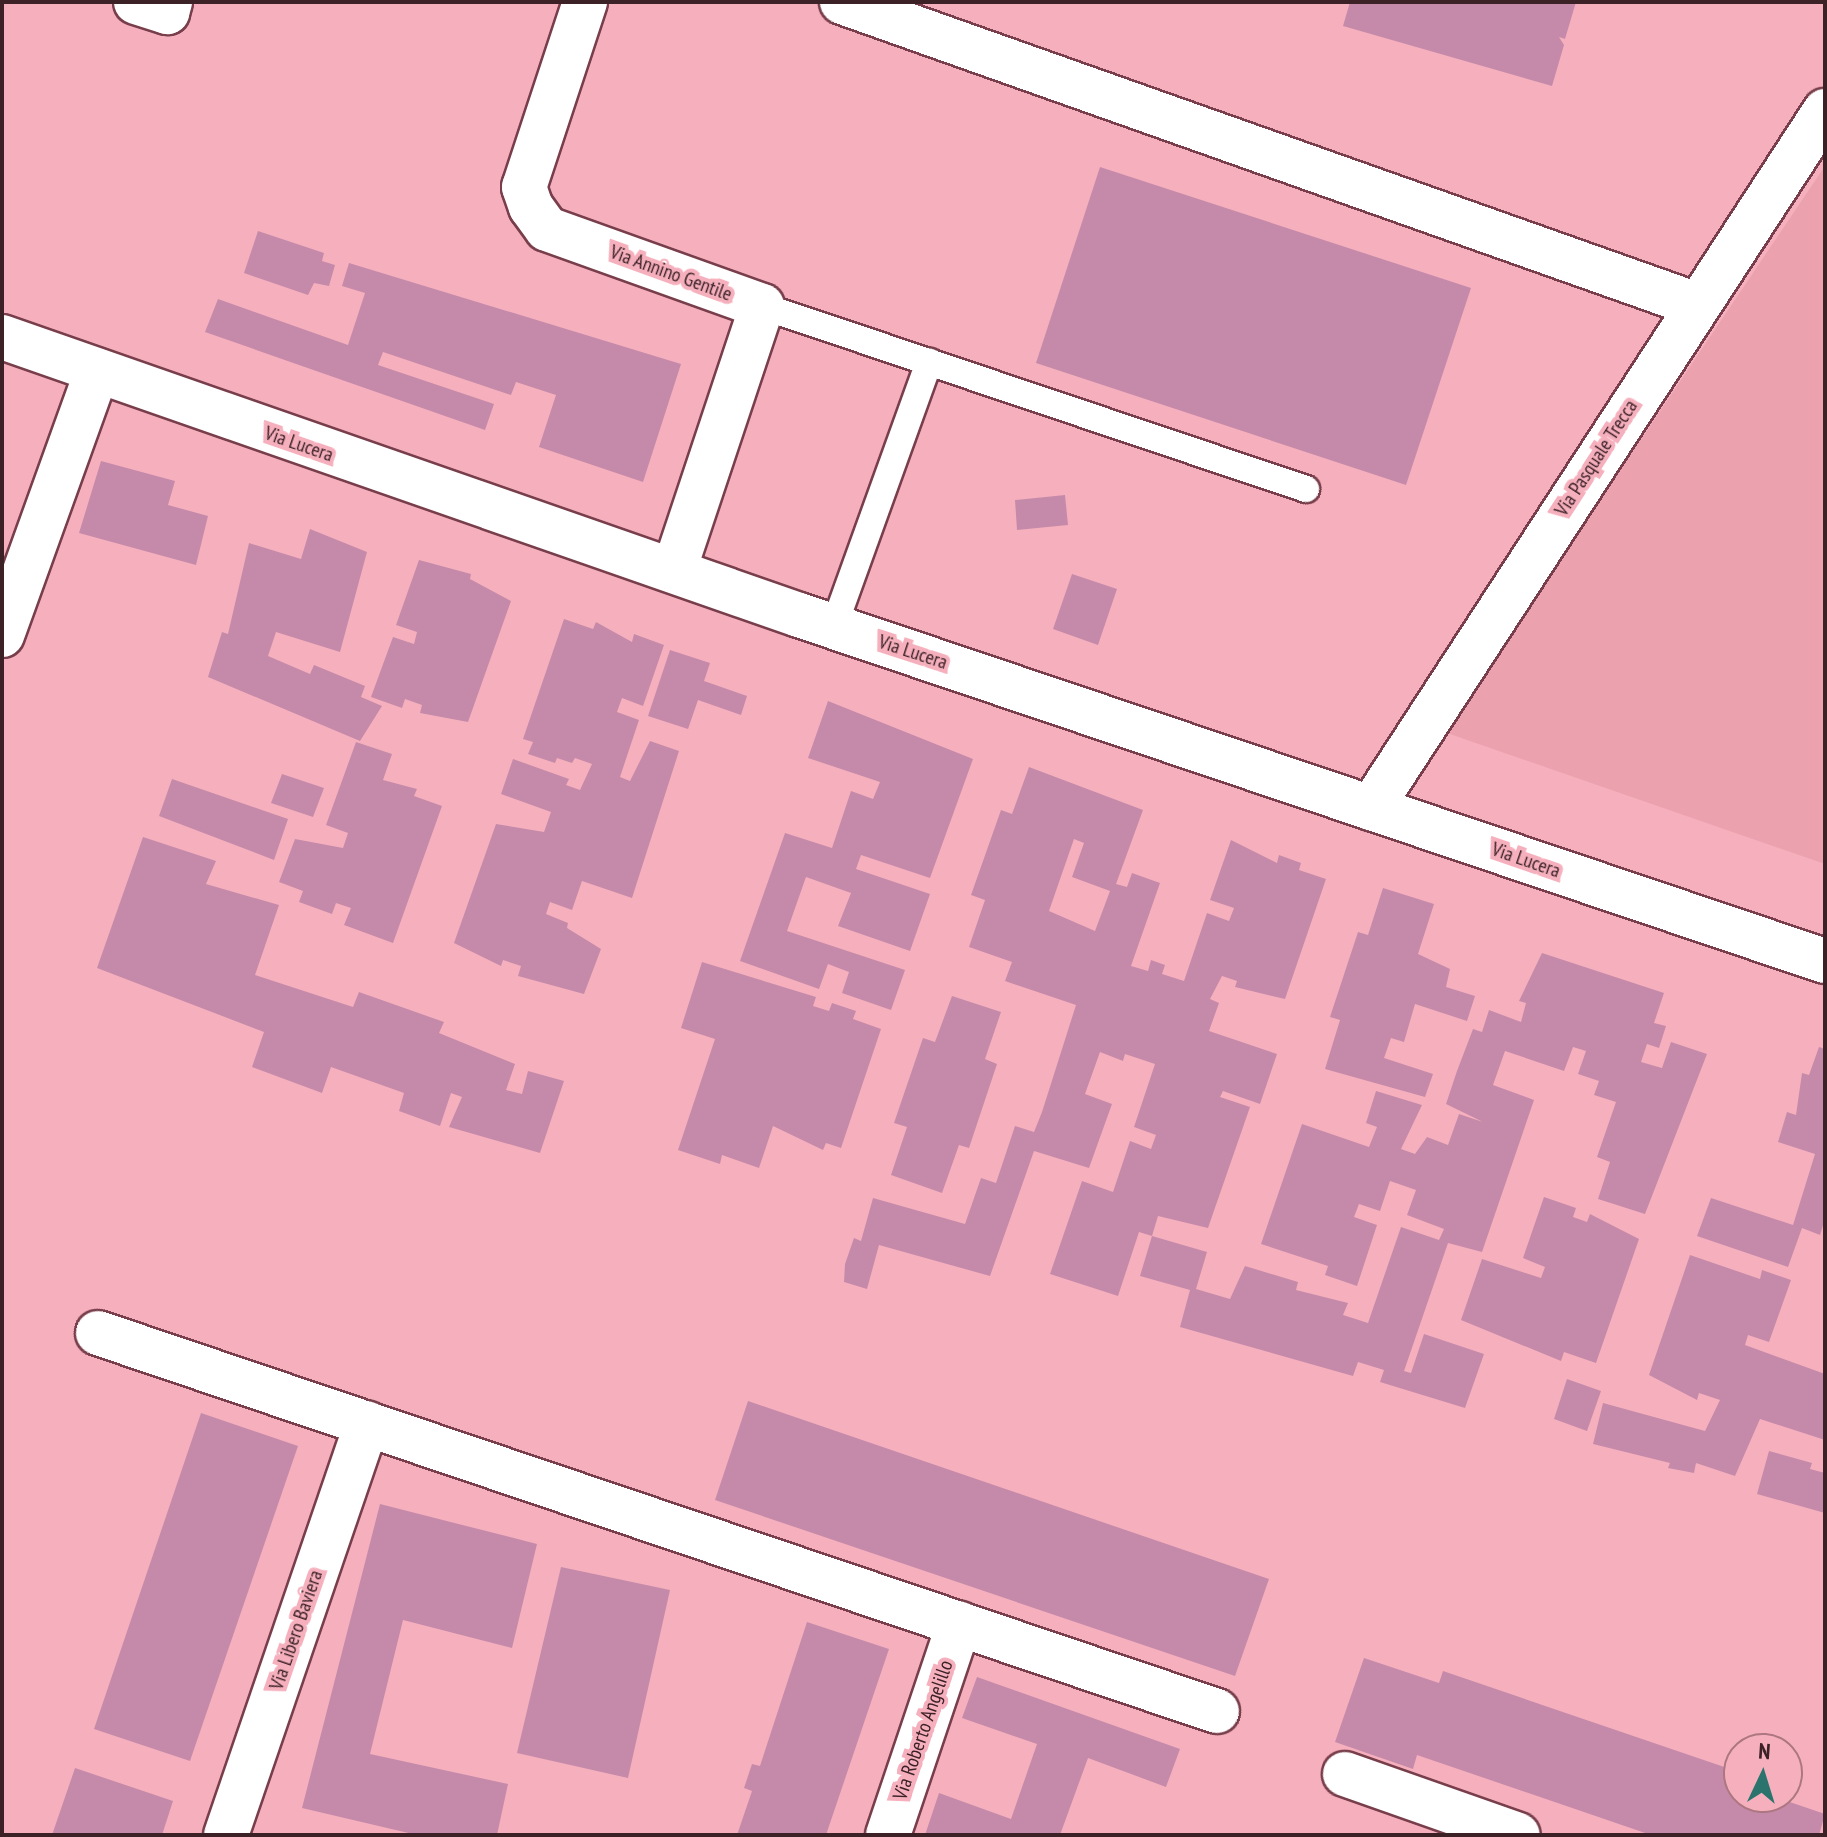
<!DOCTYPE html>
<html>
<head>
<meta charset="utf-8">
<style>
  body { margin:0 }
  #map { position:relative; width:1827px; height:1837px; overflow:hidden; background:#f6b0bd; font-family:"PT Sans Narrow",sans-serif }
  div>[style] { position:absolute }
  [style*='--x'] { left:calc(var(--x)*1px); top:calc(var(--y)*1px); width:calc(var(--w)*1px); rotate:calc(var(--a)*1deg) }
  .built>* { inset:0; background:#eca1af }
  .building>* { inset:0; background:#c58aa9 }
  .roads { filter:drop-shadow(2px 0 #783e4b) drop-shadow(-2px 0 #783e4b) drop-shadow(0 2px #783e4b) drop-shadow(0 -2px #783e4b) }
  .service>* { height:26px; margin:-13px; padding:0 13px; transform-origin:13px; border-radius:13px; background:#fff }
  .minor>* { height:44px; margin:-22px; padding:0 22px; transform-origin:22px; border-radius:22px; background:#fff }
  .secondary>* { height:44px; margin:-22px; padding:0 22px; transform-origin:22px; border-radius:22px; background:#fff }
  span { translate:-50% -50%; white-space:nowrap; text-align:center; line-height:1.15; -webkit-text-stroke:8px #f6b0bd; paint-order:stroke }
  .street-label { font-size:20px; color:#3c2127 }
  .frame { position:absolute; inset:0; border:4px solid #3c2127; pointer-events:none }
  .north { position:absolute; left:1723px; top:1733px; width:80px; height:80px; box-sizing:border-box; background:#f6b0bd; border:2px solid #ac7781; border-radius:50%; rotate:4deg; font-size:22px; font-weight:700; line-height:32px; text-align:center; color:#3c2127 }
  .north::after { content:''; display:block; margin:auto; width:28px; height:36px; background:#2b736d; clip-path:polygon(50% 0,100% 100%,50% 72%,0 100%) }
</style>
</head>
<body>
<div id="map">
  <div class="built">
    <i style="clip-path:polygon(1825px 166px,1825px 864px,1444px 732px)"></i>
  </div>
  <div class="building">
    <i style="clip-path:polygon(1350px 2px,1576px 2px,1565px 39px,1559px 37px,1564px 45px,1552px 86px,1343px 26px)"></i>
    <i style="clip-path:polygon(1100px 167px,1471px 288px,1406px 485px,1036px 363px)"></i>
    <i style="clip-path:polygon(258px 231px,324px 253px,322px 261px,335px 265px,329px 286px,314px 283px,308px 295px,244px 273px)"></i>
    <i style="clip-path:polygon(349px 263px,681px 364px,643px 482px,539px 447px,556px 395px,516px 382px,511px 395px,383px 352px,378px 365px,494px 404px,485px 430px,205px 332px,218px 299px,348px 345px,365px 293px,342px 286px)"></i>
    <i style="clip-path:polygon(101px 461px,175px 481px,168px 505px,208px 516px,196px 565px,79px 533px)"></i>
    <i style="clip-path:polygon(1065px 495px,1068px 525px,1017px 530px,1015px 500px)"></i>
    <i style="clip-path:polygon(310px 529px,367px 552px,340px 652px,276px 632px,268px 656px,310px 674px,314px 665px,365px 686px,361px 697px,382px 706px,360px 741px,208px 677px,222px 632px,228px 634px,249px 543px,301px 559px)"></i>
    <i style="clip-path:polygon(419px 560px,471px 574px,470px 579px,511px 601px,468px 722px,420px 713px,422px 705px,405px 699px,402px 708px,371px 697px,393px 637px,414px 644px,417px 632px,396px 625px)"></i>
    <i style="clip-path:polygon(1072px 574px,1117px 589px,1098px 645px,1053px 629px)"></i>
    <i style="clip-path:polygon(564px 619px,593px 629px,596px 622px,632px 642px,634px 634px,664px 645px,643px 706px,622px 698px,617px 712px,639px 720px,620px 777px,630px 781px,650px 741px,679px 751px,632px 898px,582px 881px,572px 910px,550px 902px,546px 914px,568px 923px,567px 928px,601px 949px,584px 994px,518px 976px,521px 966px,503px 960px,501px 966px,454px 943px,496px 824px,544px 832px,551px 812px,501px 794px,513px 759px,569px 779px,566px 785px,580px 790px,592px 764px,575px 758px,572px 763px,557px 758px,555px 763px,528px 754px,533px 742px,523px 739px)"></i>
    <i style="clip-path:polygon(670px 650px,710px 663px,704px 681px,747px 696px,741px 715px,698px 700px,688px 729px,648px 716px)"></i>
    <i style="clip-path:polygon(828px 701px,973px 759px,930px 878px,861px 855px,856px 869px,930px 894px,910px 951px,838px 926px,851px 893px,806px 877px,787px 931px,905px 970px,891px 1010px,842px 993px,849px 972px,828px 964px,819px 989px,740px 961px,785px 833px,832px 848px,851px 791px,873px 799px,880px 782px,808px 758px)"></i>
    <i style="clip-path:polygon(356px 742px,392px 754px,383px 780px,417px 789px,414px 796px,442px 806px,393px 943px,344px 925px,351px 908px,336px 903px,332px 914px,299px 902px,303px 891px,279px 882px,295px 839px,343px 848px,348px 833px,326px 825px)"></i>
    <i style="clip-path:polygon(evenodd,1029px 767px,1143px 810px,1116px 884px,1127px 887px,1132px 873px,1160px 883px,1131px 966px,1148px 971px,1151px 960px,1165px 965px,1162px 974px,1184px 981px,1207px 913px,1229px 921px,1234px 908px,1210px 900px,1231px 840px,1277px 863px,1279px 855px,1301px 863px,1299px 870px,1326px 879px,1285px 999px,1235px 987px,1237px 981px,1222px 976px,1210px 999px,1219px 1003px,1209px 1031px,1277px 1054px,1260px 1104px,1223px 1091px,1220px 1097px,1250px 1107px,1208px 1228px,1158px 1216px,1152px 1236px,1207px 1252px,1196px 1289px,1230px 1299px,1245px 1266px,1298px 1282px,1296px 1290px,1348px 1303px,1343px 1315px,1368px 1323px,1401px 1227px,1439px 1240px,1444px 1229px,1407px 1215px,1416px 1190px,1390px 1181px,1380px 1211px,1359px 1204px,1354px 1217px,1377px 1225px,1357px 1286px,1325px 1275px,1328px 1266px,1261px 1244px,1302px 1124px,1369px 1147px,1377px 1127px,1366px 1123px,1376px 1091px,1422px 1105px,1401px 1149px,1415px 1154px,1427px 1137px,1448px 1145px,1459px 1114px,1483px 1122px,1446px 1104px,1457px 1071px,1473px 1029px,1482px 1032px,1489px 1010px,1521px 1022px,1526px 1003px,1519px 1001px,1542px 953px,1664px 993px,1654px 1023px,1666px 1026px,1659px 1048px,1647px 1044px,1641px 1062px,1662px 1068px,1671px 1042px,1707px 1054px,1645px 1214px,1598px 1199px,1610px 1162px,1597px 1157px,1616px 1102px,1594px 1095px,1599px 1081px,1578px 1074px,1586px 1051px,1573px 1047px,1564px 1071px,1505px 1051px,1493px 1085px,1534px 1100px,1482px 1252px,1448px 1243px,1404px 1371px,1411px 1373px,1424px 1334px,1484px 1354px,1465px 1408px,1380px 1382px,1384px 1370px,1358px 1362px,1353px 1376px,1180px 1327px,1190px 1290px,1140px 1276px,1152px 1236px,1139px 1232px,1118px 1296px,1050px 1274px,1082px 1181px,1113px 1192px,1130px 1141px,1151px 1149px,1156px 1135px,1134px 1127px,1155px 1064px,1125px 1054px,1123px 1061px,1100px 1052px,1085px 1094px,1112px 1104px,1089px 1168px,1034px 1151px,990px 1276px,879px 1245px,867px 1289px,844px 1282px,845px 1264px,854px 1238px,861px 1241px,873px 1198px,965px 1224px,981px 1178px,996px 1183px,1015px 1126px,1034px 1132px,1042px 1112px,1076px 1005px,1005px 981px,1012px 962px,969px 947px,985px 900px,971px 895px,1001px 810px,1012px 814px,1029px 767px,1074px 839px,1084px 843px,1072px 877px,1110px 891px,1095px 931px,1049px 911px,1074px 839px)"></i>
    <i style="clip-path:polygon(282px 774px,324px 788px,313px 817px,271px 803px)"></i>
    <i style="clip-path:polygon(172px 779px,288px 819px,274px 860px,159px 816px)"></i>
    <i style="clip-path:polygon(143px 837px,216px 861px,206px 884px,279px 905px,255px 975px,353px 1007px,359px 992px,444px 1022px,439px 1033px,515px 1064px,506px 1090px,522px 1094px,528px 1071px,564px 1081px,540px 1153px,449px 1127px,462px 1097px,451px 1093px,440px 1126px,399px 1111px,404px 1093px,331px 1067px,322px 1093px,252px 1067px,264px 1032px,97px 968px)"></i>
    <i style="clip-path:polygon(1383px 888px,1434px 904px,1418px 954px,1450px 969px,1446px 987px,1475px 996px,1467px 1021px,1415px 1004px,1404px 1042px,1391px 1038px,1384px 1058px,1433px 1074px,1425px 1097px,1325px 1069px,1340px 1020px,1330px 1017px,1358px 932px,1368px 935px)"></i>
    <i style="clip-path:polygon(702px 962px,816px 997px,813px 1006px,829px 1011px,832px 1003px,856px 1011px,853px 1019px,881px 1029px,841px 1148px,826px 1143px,823px 1150px,773px 1126px,759px 1168px,722px 1155px,720px 1164px,678px 1150px,715px 1039px,681px 1028px)"></i>
    <i style="clip-path:polygon(952px 996px,1001px 1012px,985px 1059px,997px 1064px,969px 1148px,959px 1145px,942px 1193px,891px 1175px,907px 1127px,894px 1123px,923px 1038px,935px 1042px)"></i>
    <i style="clip-path:polygon(1819px 1047px,1825px 1049px,1825px 1219px,1820px 1235px,1802px 1228px,1788px 1267px,1697px 1236px,1711px 1198px,1793px 1225px,1815px 1154px,1778px 1142px,1787px 1112px,1796px 1115px,1802px 1073px,1809px 1075px)"></i>
    <i style="clip-path:polygon(1544px 1197px,1576px 1208px,1573px 1217px,1587px 1222px,1590px 1214px,1639px 1239px,1596px 1363px,1564px 1352px,1561px 1361px,1461px 1320px,1482px 1259px,1541px 1278px,1545px 1267px,1523px 1258px)"></i>
    <i style="clip-path:polygon(1690px 1255px,1760px 1279px,1762px 1270px,1791px 1280px,1769px 1342px,1748px 1335px,1745px 1345px,1825px 1374px,1825px 1440px,1760px 1419px,1735px 1476px,1696px 1463px,1694px 1473px,1668px 1468px,1670px 1463px,1593px 1444px,1603px 1403px,1705px 1431px,1720px 1400px,1699px 1393px,1697px 1400px,1649px 1375px)"></i>
    <i style="clip-path:polygon(1567px 1379px,1601px 1391px,1587px 1431px,1554px 1419px)"></i>
    <i style="clip-path:polygon(748px 1401px,1269px 1579px,1235px 1676px,715px 1500px)"></i>
    <i style="clip-path:polygon(201px 1413px,298px 1446px,190px 1761px,94px 1729px)"></i>
    <i style="clip-path:polygon(1769px 1451px,1812px 1463px,1810px 1469px,1825px 1473px,1825px 1513px,1757px 1494px)"></i>
    <i style="clip-path:polygon(380px 1504px,537px 1544px,512px 1648px,403px 1620px,370px 1754px,508px 1784px,497px 1835px,417px 1835px,302px 1808px)"></i>
    <i style="clip-path:polygon(561px 1567px,670px 1590px,628px 1778px,517px 1753px)"></i>
    <i style="clip-path:polygon(807px 1622px,889px 1649px,826px 1835px,737px 1835px,752px 1791px,744px 1788px,752px 1764px,760px 1766px)"></i>
    <i style="clip-path:polygon(1364px 1658px,1439px 1683px,1443px 1671px,1739px 1772px,1739px 1797px,1775px 1797px,1825px 1814px,1819px 1835px,1651px 1835px,1417px 1755px,1413px 1769px,1335px 1742px)"></i>
    <i style="clip-path:polygon(977px 1677px,1180px 1749px,1166px 1787px,1088px 1758px,1060px 1835px,925px 1835px,939px 1793px,1011px 1819px,1037px 1744px,962px 1718px)"></i>
    <i style="clip-path:polygon(75px 1768px,173px 1801px,162px 1835px,52px 1835px)"></i>
  </div>
  <div class="roads">
    <div class="service">
      <i style="--x:762;--y:306;--w:574;--a:18.59"></i>
      <i style="--x:834;--y:626;--w:281;--a:-70.2"></i>
    </div>
    <div class="minor">
      <i style="--x:136;--y:2;--w:33;--a:18"></i>
      <i style="--x:167;--y:12;--w:10;--a:-73"></i>
      <i style="--x:585;--y:2;--w:195;--a:108.2"></i>
      <i style="--x:524;--y:187;--w:21;--a:71"></i>
      <i style="--x:531;--y:207;--w:27;--a:54"></i>
      <i style="--x:547;--y:229;--w:228;--a:19.7"></i>
      <i style="--x:762;--y:306;--w:278;--a:108.4"></i>
      <i style="--x:842;--y:2;--w:907;--a:19.51"></i>
      <i style="--x:2;--y:635;--w:281;--a:-70.2"></i>
      <i style="--x:1371;--y:808;--w:832;--a:-56.92"></i>
      <i style="--x:98;--y:1333;--w:1181;--a:18.67"></i>
      <i style="--x:1345;--y:1774;--w:183;--a:19.4"></i>
      <i style="--x:226;--y:1835;--w:435;--a:-71.1"></i>
      <i style="--x:888;--y:1835;--w:223;--a:-71.4"></i>
    </div>
    <div class="secondary">
      <i style="--x:2;--y:337;--w:844;--a:19.23"></i>
      <i style="--x:799;--y:615;--w:1083;--a:18.64"></i>
    </div>
  </div>
  <div class="street-label">
    <span style="left:671px;top:273px;rotate:20deg">Via Annino Gentile</span>
    <span style="left:299px;top:444px;rotate:19deg">Via Lucera</span>
    <span style="left:1596px;top:458px;rotate:-57deg">Via Pasquale Trecca</span>
    <span style="left:913px;top:652px;rotate:18deg">Via Lucera</span>
    <span style="left:1526px;top:860px;rotate:19deg">Via Lucera</span>
    <span style="left:296px;top:1630px;rotate:-71deg">Via Libero Baviera</span>
    <span style="left:923px;top:1730px;rotate:-71deg">Via Roberto Angelillo</span>
  </div>
  <div class="frame"></div>
  <div class="north">N</div>
</div>
</body>
</html>
